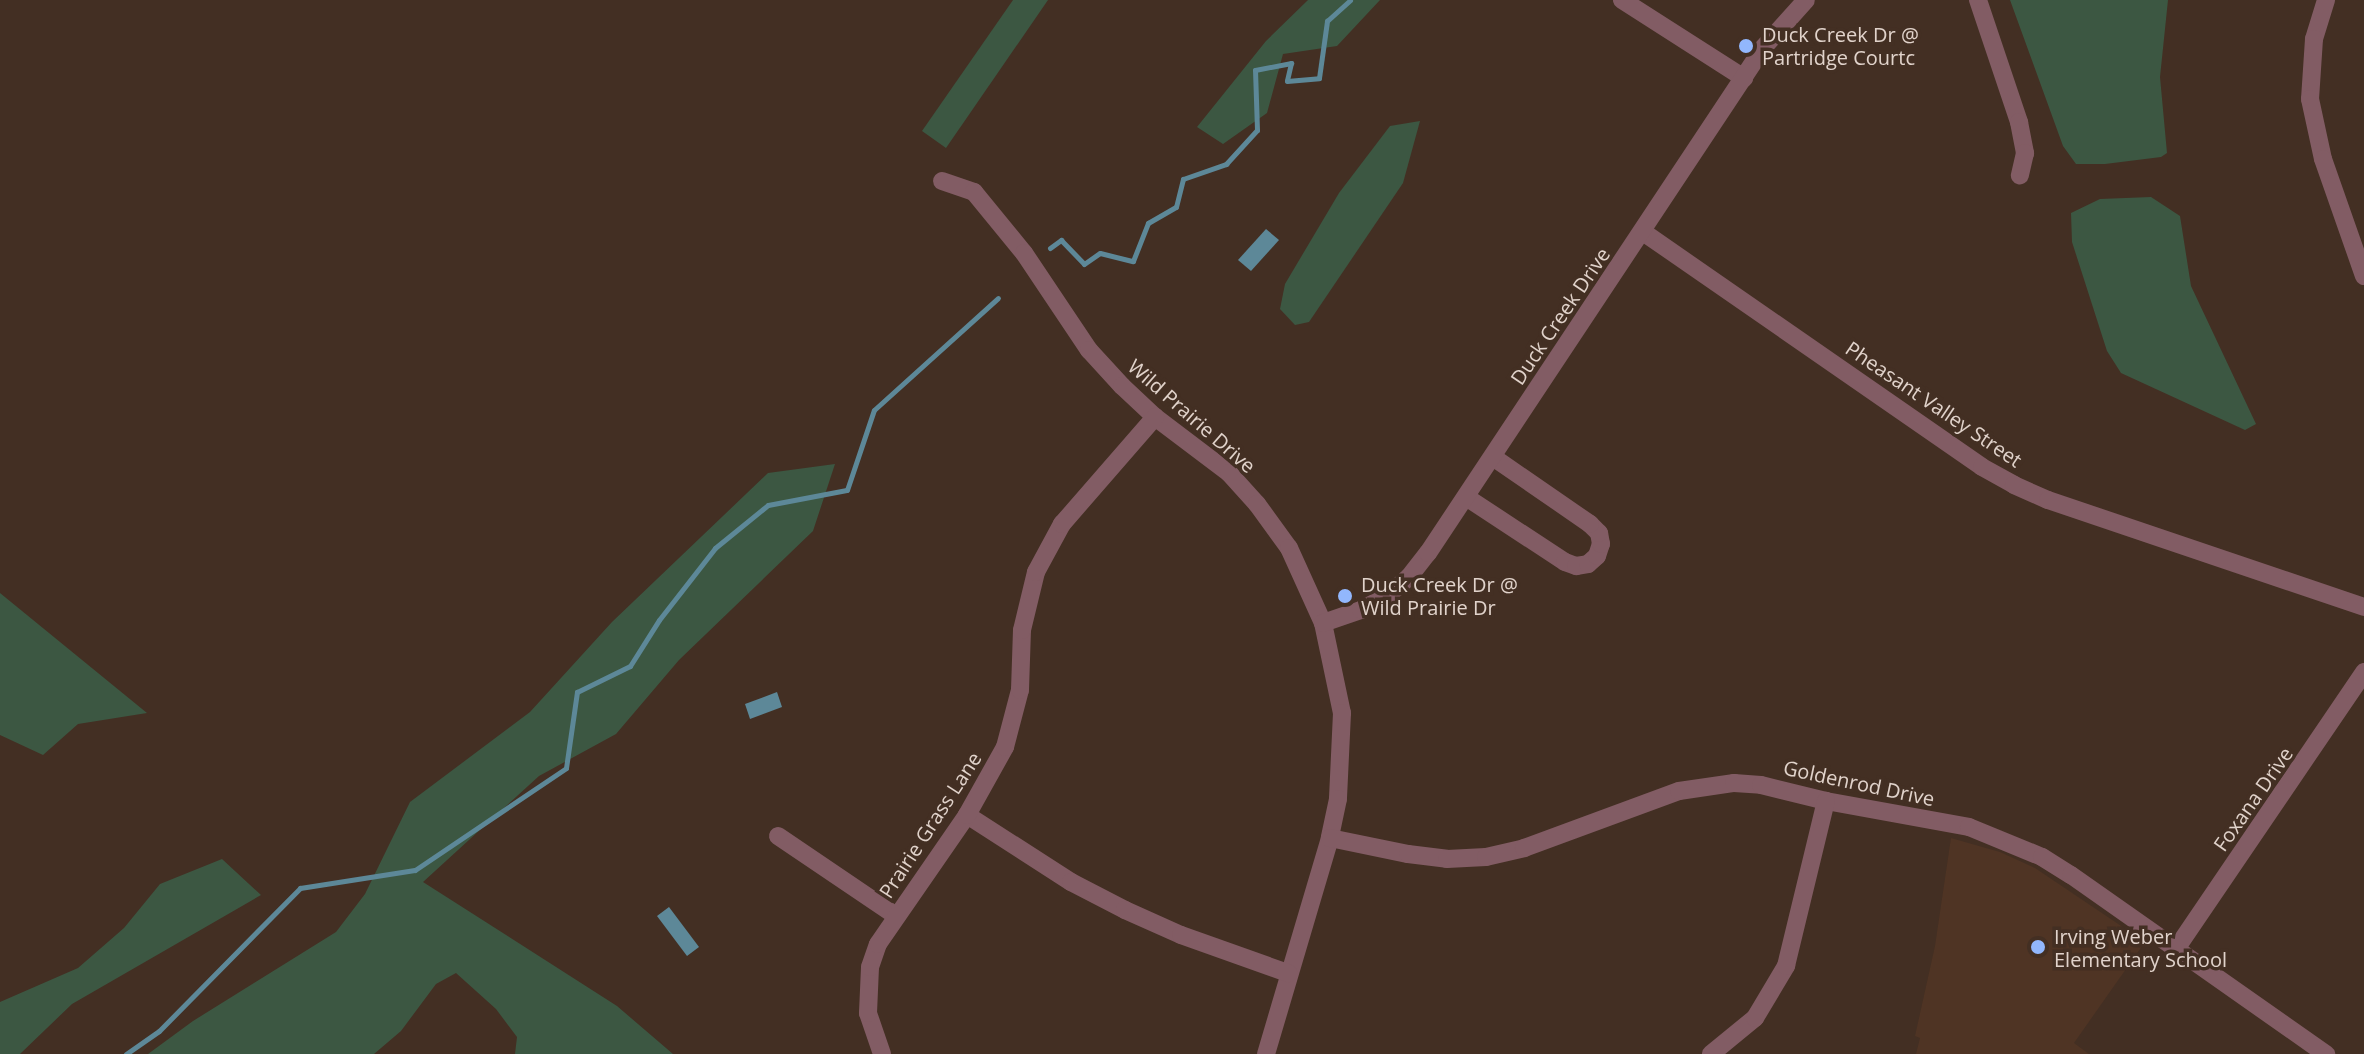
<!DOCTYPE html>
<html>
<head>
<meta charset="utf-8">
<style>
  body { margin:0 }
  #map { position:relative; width:2364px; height:1054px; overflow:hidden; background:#432f23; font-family:"Open Sans",sans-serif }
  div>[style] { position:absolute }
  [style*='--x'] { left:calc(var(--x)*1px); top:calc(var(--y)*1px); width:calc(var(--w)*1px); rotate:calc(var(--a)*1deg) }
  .built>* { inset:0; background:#4f3424 }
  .green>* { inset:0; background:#3c5742 }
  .water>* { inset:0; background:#5d8898 }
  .stream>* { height:5px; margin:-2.5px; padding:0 2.5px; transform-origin:2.5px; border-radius:2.5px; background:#5d8898 }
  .minor>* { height:18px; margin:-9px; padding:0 9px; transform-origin:9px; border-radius:9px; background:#825c64 }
  .dots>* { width:22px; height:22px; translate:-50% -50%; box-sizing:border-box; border:4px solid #432f23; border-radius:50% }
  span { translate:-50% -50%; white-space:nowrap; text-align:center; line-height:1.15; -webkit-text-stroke:7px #432f23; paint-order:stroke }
  .poi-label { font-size:20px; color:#e1d3cb }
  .left { translate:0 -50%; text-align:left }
  .street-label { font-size:20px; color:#e1d3cb }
</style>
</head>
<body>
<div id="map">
  <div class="built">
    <i style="clip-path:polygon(1951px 838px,2000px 852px,2035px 868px,2145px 942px,2074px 1043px,2089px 1054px,1916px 1054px,1920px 1038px,1915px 1036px,1935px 946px)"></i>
  </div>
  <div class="green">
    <i style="clip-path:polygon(1013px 0,1048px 0,946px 148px,922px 131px)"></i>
    <i style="clip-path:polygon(1308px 0,1380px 0,1337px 46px,1283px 54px,1267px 113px,1223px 144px,1197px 127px,1266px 41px)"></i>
    <i style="clip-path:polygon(2010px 0,2168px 0,2160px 77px,2167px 153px,2161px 157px,2105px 164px,2076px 164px,2063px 146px)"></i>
    <i style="clip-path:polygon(1420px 121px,1403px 183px,1309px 322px,1295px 325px,1280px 309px,1285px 284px,1339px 193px,1390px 126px)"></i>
    <i style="clip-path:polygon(2151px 197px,2180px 216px,2191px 286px,2256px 424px,2245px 430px,2121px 373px,2107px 351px,2072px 242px,2071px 213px,2100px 199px)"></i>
    <i style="clip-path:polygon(835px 464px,813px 531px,679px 660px,616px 734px,539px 776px,423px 882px,617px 1006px,673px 1054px,515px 1054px,517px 1037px,496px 1009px,456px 973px,436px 984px,401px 1031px,374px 1054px,148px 1054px,193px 1021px,336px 932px,365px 894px,410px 802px,530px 712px,612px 622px,768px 473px)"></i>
    <i style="clip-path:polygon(0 593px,147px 713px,78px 724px,43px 755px,0 735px)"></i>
    <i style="clip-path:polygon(222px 859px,261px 895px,72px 1004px,20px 1054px,0 1054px,0 1002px,78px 968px,124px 928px,160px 884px)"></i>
  </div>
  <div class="water">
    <i style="clip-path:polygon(1266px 229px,1279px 240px,1251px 271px,1238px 260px)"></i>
    <i style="clip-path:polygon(777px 692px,782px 707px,750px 719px,745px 704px)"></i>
    <i style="clip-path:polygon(669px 907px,699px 947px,687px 956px,657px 916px)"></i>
  </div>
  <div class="stream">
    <i style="--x:1050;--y:248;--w:14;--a:-36"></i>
    <i style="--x:1061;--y:240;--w:33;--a:46"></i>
    <i style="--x:1084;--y:264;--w:19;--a:-35"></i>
    <i style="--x:1100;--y:253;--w:34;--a:14"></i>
    <i style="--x:1133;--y:261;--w:41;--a:-68.5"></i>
    <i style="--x:1148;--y:223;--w:32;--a:-30"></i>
    <i style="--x:1176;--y:207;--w:29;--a:-76"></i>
    <i style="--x:1183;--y:179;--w:46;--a:-19.2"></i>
    <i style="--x:1226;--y:164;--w:46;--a:-47.6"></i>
    <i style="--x:1257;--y:130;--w:60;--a:-91.9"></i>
    <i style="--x:1255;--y:70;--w:37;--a:-11"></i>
    <i style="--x:1291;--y:63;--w:18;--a:103"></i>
    <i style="--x:1287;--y:81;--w:32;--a:-5"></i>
    <i style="--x:1319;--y:78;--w:58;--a:-82"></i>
    <i style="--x:1327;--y:21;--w:31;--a:-42"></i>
    <i style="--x:126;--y:1054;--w:40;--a:-34.9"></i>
    <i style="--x:159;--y:1031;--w:201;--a:-45.4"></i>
    <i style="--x:300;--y:888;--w:116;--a:-8.9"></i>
    <i style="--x:415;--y:870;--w:182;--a:-34"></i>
    <i style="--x:566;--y:768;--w:77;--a:-81.8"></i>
    <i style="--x:577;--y:692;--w:59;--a:-26.1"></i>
    <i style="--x:630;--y:666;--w:54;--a:-57.8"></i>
    <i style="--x:659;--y:620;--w:91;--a:-52.1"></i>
    <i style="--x:715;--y:548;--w:68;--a:-39.1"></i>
    <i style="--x:768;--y:505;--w:80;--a:-10.8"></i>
    <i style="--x:847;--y:490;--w:84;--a:-71.4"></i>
    <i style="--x:874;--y:410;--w:167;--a:-42.1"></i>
  </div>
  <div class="minor">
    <i style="--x:1622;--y:0;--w:145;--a:32.6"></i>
    <i style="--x:1978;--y:0;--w:129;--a:71.4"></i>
    <i style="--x:2019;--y:122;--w:32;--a:79"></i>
    <i style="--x:2025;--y:153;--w:23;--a:103"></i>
    <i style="--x:2326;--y:0;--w:41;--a:107.1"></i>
    <i style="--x:2314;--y:39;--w:60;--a:93.8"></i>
    <i style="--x:2310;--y:99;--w:61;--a:77.8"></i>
    <i style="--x:2323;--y:159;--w:124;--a:70.7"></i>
    <i style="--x:942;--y:181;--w:34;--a:19"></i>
    <i style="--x:974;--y:192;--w:79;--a:50.7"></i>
    <i style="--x:1024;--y:253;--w:117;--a:56.2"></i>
    <i style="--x:1089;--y:350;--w:49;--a:47.5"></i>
    <i style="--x:1122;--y:386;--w:45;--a:43.2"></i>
    <i style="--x:1155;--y:417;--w:93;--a:37.1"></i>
    <i style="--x:1229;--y:473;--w:42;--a:47.9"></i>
    <i style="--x:1257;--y:504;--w:54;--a:54"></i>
    <i style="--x:1289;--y:548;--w:82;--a:65.6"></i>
    <i style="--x:1323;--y:623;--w:92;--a:78.1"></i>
    <i style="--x:1342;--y:713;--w:86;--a:92.7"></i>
    <i style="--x:1338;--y:799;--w:40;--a:102"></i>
    <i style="--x:1330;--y:838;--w:225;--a:106.5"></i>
    <i style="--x:1643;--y:232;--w:412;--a:34.7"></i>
    <i style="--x:1982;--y:467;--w:37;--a:29"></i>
    <i style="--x:2014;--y:485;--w:37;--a:24"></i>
    <i style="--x:2048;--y:500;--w:334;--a:18.7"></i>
    <i style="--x:1466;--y:497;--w:118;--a:33.3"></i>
    <i style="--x:1565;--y:562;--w:12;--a:20"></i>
    <i style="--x:1576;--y:566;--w:12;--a:-9"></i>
    <i style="--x:1588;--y:564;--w:12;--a:-42"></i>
    <i style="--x:1597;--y:556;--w:13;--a:-72"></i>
    <i style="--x:1601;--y:544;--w:11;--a:-100"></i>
    <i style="--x:1599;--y:533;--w:13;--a:-135"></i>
    <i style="--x:1590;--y:524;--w:118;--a:-145.4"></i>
    <i style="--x:1323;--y:623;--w:40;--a:-18.9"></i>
    <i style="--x:1361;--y:610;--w:30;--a:-28"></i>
    <i style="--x:1387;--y:596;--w:29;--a:-41"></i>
    <i style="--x:1409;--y:577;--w:31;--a:-52"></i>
    <i style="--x:1428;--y:553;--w:606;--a:-56.44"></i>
    <i style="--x:1763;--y:48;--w:64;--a:-48.1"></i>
    <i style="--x:967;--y:815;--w:124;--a:32.8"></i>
    <i style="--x:1071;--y:882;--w:61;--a:27.4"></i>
    <i style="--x:1125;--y:910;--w:61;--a:24.1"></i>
    <i style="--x:1181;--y:935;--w:114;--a:19.6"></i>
    <i style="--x:778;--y:836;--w:143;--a:34.1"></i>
    <i style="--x:1330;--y:838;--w:80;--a:11.6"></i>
    <i style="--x:1408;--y:854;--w:39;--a:7"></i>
    <i style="--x:1447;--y:859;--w:39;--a:-3"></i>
    <i style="--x:1486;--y:857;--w:39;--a:-13"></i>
    <i style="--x:1524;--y:848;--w:165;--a:-20.2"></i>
    <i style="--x:1679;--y:791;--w:56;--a:-8.3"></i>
    <i style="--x:1734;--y:783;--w:27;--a:4"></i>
    <i style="--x:1761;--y:785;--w:67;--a:13.8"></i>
    <i style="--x:1826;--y:801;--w:145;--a:10.3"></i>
    <i style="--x:1969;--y:827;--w:79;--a:22.3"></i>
    <i style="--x:2042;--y:857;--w:34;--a:32"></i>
    <i style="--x:2071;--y:875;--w:312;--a:35.1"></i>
    <i style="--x:2176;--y:949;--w:335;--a:-55.8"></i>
    <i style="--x:882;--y:1054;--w:43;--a:-108.9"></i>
    <i style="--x:868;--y:1013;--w:46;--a:-87.5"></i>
    <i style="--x:870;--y:967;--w:24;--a:-71"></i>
    <i style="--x:878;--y:944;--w:157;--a:-55.4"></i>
    <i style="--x:967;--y:815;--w:78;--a:-60.8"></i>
    <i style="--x:1005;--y:747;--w:59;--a:-75.3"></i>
    <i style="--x:1020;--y:690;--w:60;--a:-88.1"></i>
    <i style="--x:1022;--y:630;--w:60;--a:-76.4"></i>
    <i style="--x:1036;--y:572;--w:55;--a:-61.6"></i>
    <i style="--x:1062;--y:524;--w:142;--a:-49"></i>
    <i style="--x:1711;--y:1054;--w:57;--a:-39.3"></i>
    <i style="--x:1755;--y:1018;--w:61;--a:-59.2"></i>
    <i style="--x:1786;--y:966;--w:170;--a:-76.4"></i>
  </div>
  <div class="dots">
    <i style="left:1746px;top:46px;background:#92b7fd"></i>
    <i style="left:1345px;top:596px;background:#92b7fd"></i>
    <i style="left:2038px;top:947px;background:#92b7fd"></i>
  </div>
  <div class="poi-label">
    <span class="left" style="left:1762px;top:46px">Duck Creek Dr @<br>Partridge Courtc</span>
    <span class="left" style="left:1361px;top:596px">Duck Creek Dr @<br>Wild Prairie Dr</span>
    <span class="left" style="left:2054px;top:948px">Irving Weber<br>Elementary School</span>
  </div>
  <div class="street-label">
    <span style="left:1560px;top:316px;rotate:-56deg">Duck Creek Drive</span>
    <span style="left:1934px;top:404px;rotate:34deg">Pheasant Valley Street</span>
    <span style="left:1192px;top:416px;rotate:41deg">Wild Prairie Drive</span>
    <span style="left:1859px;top:783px;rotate:12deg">Goldenrod Drive</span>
    <span style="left:2253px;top:799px;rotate:-55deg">Foxana Drive</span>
    <span style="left:930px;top:825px;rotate:-57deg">Prairie Grass Lane</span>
  </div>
</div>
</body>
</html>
